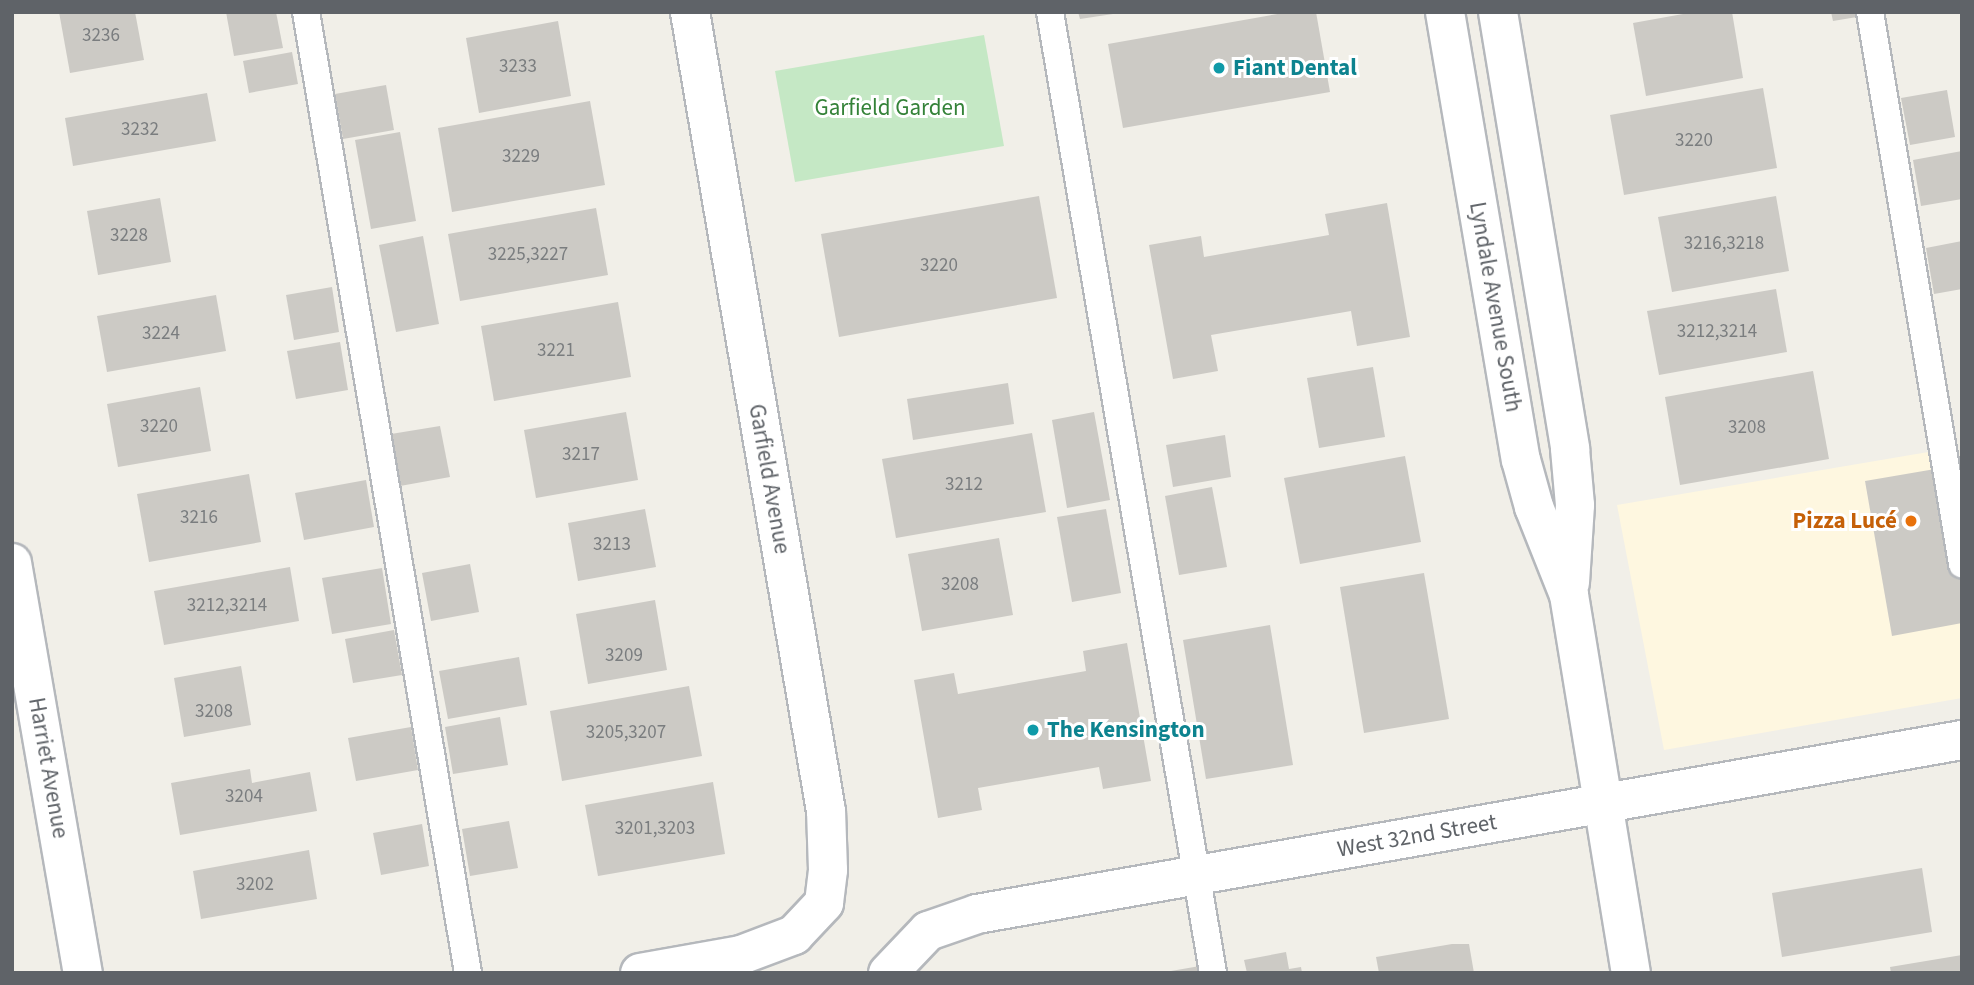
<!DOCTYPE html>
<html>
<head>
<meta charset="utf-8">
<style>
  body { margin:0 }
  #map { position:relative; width:1974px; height:985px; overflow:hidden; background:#f1efe8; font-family:"Source Sans 3",sans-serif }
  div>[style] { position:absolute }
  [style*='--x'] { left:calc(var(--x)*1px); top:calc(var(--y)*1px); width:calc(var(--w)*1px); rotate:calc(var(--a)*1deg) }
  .commercial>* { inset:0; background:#fef7e0 }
  .green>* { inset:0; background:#c5e8c5 }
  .building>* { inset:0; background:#cccac5 }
  .roads { filter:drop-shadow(2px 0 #b5b8bc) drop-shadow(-2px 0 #b5b8bc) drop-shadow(0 2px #b5b8bc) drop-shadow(0 -2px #b5b8bc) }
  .lane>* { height:26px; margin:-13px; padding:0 13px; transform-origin:13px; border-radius:13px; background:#fff }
  .street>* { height:38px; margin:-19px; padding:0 19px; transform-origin:19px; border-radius:19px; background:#fff }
  .secondary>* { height:38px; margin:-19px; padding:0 19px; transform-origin:19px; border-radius:19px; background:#fff }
  .dots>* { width:19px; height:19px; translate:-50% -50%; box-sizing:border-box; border:4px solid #fff; border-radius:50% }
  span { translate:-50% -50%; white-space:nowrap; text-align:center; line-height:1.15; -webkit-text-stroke:6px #fff; paint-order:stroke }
  .number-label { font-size:19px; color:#7a7d7f }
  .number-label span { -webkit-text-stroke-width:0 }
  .culture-label { font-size:23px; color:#0d838f; font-weight:700 }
  .left { translate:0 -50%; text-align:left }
  .park-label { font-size:23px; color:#348238 }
  .street-label { font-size:23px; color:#5f6368 }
  .food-label { font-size:23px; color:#c56008; font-weight:700 }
  .right { translate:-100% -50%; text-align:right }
  .frame { position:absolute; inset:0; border:14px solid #5f6368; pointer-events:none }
</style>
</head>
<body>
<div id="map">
  <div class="commercial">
    <i style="clip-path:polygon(1946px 449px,1962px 536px,1962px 698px,1664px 750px,1617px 505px)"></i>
  </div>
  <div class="green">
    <i style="clip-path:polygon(984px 35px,1004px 146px,795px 182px,775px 71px)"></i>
  </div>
  <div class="building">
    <i style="clip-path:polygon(59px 12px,135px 12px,144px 60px,70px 73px)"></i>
    <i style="clip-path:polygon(226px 12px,276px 12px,283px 48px,234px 56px)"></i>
    <i style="clip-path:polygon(1078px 12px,1113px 12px,1113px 14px,1080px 19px)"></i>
    <i style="clip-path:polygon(1289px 12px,1316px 12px,1330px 92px,1123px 128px,1108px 44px)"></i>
    <i style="clip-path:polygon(1694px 12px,1732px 12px,1743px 78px,1646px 96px,1633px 23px)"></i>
    <i style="clip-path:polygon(1831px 12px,1862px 12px,1863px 16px,1833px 21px)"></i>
    <i style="clip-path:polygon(558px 21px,571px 96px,479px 113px,466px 38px)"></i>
    <i style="clip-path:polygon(292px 52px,298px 84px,249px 93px,243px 61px)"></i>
    <i style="clip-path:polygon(386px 85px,394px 130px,343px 139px,335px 94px)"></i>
    <i style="clip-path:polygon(1763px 88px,1777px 168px,1624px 195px,1610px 115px)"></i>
    <i style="clip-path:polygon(1947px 90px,1955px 137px,1910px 145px,1901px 98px)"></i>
    <i style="clip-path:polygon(207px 93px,216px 141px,73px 166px,65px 118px)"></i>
    <i style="clip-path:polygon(590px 101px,605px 185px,452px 212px,438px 128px)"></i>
    <i style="clip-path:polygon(400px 132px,416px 221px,371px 229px,355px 140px)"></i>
    <i style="clip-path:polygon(1962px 151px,1962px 199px,1921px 206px,1913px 160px)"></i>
    <i style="clip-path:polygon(1039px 196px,1057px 298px,839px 337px,821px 234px)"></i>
    <i style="clip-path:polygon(1776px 196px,1789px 271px,1672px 292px,1658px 217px)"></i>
    <i style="clip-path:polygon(160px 198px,171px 262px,98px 275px,87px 211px)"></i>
    <i style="clip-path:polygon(1387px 203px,1410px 337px,1357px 346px,1351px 311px,1211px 335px,1218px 371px,1173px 379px,1149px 245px,1201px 236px,1204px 257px,1329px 235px,1325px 214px)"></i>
    <i style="clip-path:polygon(596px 208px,608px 275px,460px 301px,448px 234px)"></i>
    <i style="clip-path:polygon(423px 236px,439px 324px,396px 332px,379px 245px)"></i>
    <i style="clip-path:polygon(1962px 241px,1962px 289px,1934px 294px,1926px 248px)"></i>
    <i style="clip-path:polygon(332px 287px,339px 332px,294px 340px,286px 295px)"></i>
    <i style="clip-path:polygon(1776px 289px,1787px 352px,1659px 375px,1647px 311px)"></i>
    <i style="clip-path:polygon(216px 295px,226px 351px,107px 372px,97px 316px)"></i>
    <i style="clip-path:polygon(618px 302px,631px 377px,494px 401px,481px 326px)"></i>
    <i style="clip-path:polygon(340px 342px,348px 390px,296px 399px,287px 351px)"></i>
    <i style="clip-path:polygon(1373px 367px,1385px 437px,1319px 448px,1307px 378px)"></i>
    <i style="clip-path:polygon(1813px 371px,1829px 459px,1680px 485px,1665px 397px)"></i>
    <i style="clip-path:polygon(1008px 383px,1014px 424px,913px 440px,907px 399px)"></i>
    <i style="clip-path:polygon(200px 387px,211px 451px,118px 467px,107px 404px)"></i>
    <i style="clip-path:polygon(626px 412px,638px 480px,536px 498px,524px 430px)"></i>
    <i style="clip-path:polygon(1094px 412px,1110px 500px,1067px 508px,1052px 420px)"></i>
    <i style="clip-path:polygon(440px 426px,450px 477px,400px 486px,391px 434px)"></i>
    <i style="clip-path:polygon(1032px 433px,1046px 512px,896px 538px,882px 459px)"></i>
    <i style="clip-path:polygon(1225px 435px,1231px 477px,1173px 487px,1166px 445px)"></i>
    <i style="clip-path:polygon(1405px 456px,1421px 542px,1300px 564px,1284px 478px)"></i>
    <i style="clip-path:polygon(1941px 468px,1962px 584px,1962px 623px,1892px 636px,1865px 481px)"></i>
    <i style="clip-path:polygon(249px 474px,261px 542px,149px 562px,137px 494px)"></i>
    <i style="clip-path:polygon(366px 480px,374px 527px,304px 540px,295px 493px)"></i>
    <i style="clip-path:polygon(1212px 487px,1227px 567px,1179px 575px,1165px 496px)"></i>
    <i style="clip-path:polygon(645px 509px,656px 567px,578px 581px,568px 523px)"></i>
    <i style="clip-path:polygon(1106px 509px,1121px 593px,1072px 602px,1057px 517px)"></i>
    <i style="clip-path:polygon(999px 538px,1013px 615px,922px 631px,908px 554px)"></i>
    <i style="clip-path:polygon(470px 564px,479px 612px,431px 621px,422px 573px)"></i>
    <i style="clip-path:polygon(290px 567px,299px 621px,164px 645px,154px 591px)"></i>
    <i style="clip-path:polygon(382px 568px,391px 624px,332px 634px,322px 578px)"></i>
    <i style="clip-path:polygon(1424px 573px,1449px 719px,1364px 733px,1340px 587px)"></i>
    <i style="clip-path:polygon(655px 600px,667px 670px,588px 684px,576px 614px)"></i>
    <i style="clip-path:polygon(1270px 625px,1293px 765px,1206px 779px,1183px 640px)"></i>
    <i style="clip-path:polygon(394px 630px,402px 675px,353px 683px,345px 639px)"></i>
    <i style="clip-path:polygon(1127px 643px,1151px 781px,1103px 789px,1099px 767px,978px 788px,982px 810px,938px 818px,914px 680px,954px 673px,958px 694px,1086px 671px,1083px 651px)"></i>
    <i style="clip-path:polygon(519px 657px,527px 705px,448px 719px,439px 671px)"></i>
    <i style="clip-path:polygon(241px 666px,251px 725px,184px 737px,174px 678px)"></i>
    <i style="clip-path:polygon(689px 686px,702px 756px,562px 781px,550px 711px)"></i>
    <i style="clip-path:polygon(500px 717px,508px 765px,453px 774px,445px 727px)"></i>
    <i style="clip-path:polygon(411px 727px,418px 770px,356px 781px,348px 738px)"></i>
    <i style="clip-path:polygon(250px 769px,252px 783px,310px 772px,317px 811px,180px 835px,171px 783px)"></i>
    <i style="clip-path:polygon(713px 782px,725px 854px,598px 876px,585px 805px)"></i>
    <i style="clip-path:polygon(509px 821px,518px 868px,470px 876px,462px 829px)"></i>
    <i style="clip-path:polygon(422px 824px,429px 866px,381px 875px,373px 833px)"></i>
    <i style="clip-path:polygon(309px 850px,317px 899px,201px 919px,193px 871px)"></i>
    <i style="clip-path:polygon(1922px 868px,1932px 932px,1782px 957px,1772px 893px)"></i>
    <i style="clip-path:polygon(1452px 944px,1469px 944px,1474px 973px,1379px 973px,1376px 957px)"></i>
    <i style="clip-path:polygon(1286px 952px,1289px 969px,1301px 967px,1302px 973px,1247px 973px,1244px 960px)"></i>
    <i style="clip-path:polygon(1962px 955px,1962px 973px,1891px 973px,1890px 967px)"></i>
    <i style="clip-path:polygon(1200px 966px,1201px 973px,1171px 973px,1171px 971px)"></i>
  </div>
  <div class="roads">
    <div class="lane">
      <i style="--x:306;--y:12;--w:975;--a:80.43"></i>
      <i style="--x:1050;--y:12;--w:975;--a:80.37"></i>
      <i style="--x:1870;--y:12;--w:560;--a:80.54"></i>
    </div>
    <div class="street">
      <i style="--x:12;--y:563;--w:416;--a:80.2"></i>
      <i style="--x:640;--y:973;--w:103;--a:-10.1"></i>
      <i style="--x:741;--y:955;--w:57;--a:-20.7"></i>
      <i style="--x:794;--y:935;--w:44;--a:-46.8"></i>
      <i style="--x:824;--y:903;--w:33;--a:-83"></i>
      <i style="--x:828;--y:870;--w:59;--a:-91.9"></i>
      <i style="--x:826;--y:811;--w:810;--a:-99.66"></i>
      <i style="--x:888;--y:973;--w:58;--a:-46.4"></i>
      <i style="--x:928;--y:931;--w:52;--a:-19.1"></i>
      <i style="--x:977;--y:914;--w:1000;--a:-10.02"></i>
    </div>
    <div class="secondary">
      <i style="--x:1445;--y:12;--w:454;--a:80.4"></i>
      <i style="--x:1521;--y:460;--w:49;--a:74.5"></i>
      <i style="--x:1534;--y:507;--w:95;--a:68.3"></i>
      <i style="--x:1569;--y:595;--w:383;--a:80.7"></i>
      <i style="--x:1498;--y:12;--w:443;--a:80.6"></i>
      <i style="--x:1570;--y:449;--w:56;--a:84.9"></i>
      <i style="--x:1575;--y:505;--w:78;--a:93.7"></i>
    </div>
  </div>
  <div class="dots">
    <i style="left:1219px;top:68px;background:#0f9aa8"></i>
    <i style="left:1911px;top:521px;background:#e8710a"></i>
    <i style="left:1033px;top:730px;background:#0f9aa8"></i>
  </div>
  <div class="number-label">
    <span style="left:101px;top:36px">3236</span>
    <span style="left:518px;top:67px">3233</span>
    <span style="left:140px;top:130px">3232</span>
    <span style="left:1694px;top:141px">3220</span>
    <span style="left:521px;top:157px">3229</span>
    <span style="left:129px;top:236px">3228</span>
    <span style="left:1724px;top:244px">3216,3218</span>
    <span style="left:528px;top:255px">3225,3227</span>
    <span style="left:939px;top:266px">3220</span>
    <span style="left:1717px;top:332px">3212,3214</span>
    <span style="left:161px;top:334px">3224</span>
    <span style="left:556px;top:351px">3221</span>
    <span style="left:159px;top:427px">3220</span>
    <span style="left:1747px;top:428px">3208</span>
    <span style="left:581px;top:455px">3217</span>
    <span style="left:964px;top:485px">3212</span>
    <span style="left:199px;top:518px">3216</span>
    <span style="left:612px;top:545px">3213</span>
    <span style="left:960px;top:585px">3208</span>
    <span style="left:227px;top:606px">3212,3214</span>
    <span style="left:624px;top:656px">3209</span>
    <span style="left:214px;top:712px">3208</span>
    <span style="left:626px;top:733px">3205,3207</span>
    <span style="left:244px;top:797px">3204</span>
    <span style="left:655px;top:829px">3201,3203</span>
    <span style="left:255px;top:885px">3202</span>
  </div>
  <div class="culture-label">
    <span class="left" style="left:1233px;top:68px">Fiant Dental</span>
    <span class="left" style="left:1047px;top:730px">The Kensington</span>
  </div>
  <div class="park-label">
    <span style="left:890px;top:108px">Garfield Garden</span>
  </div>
  <div class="street-label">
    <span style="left:1495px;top:307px;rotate:80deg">Lyndale Avenue South</span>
    <span style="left:769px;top:479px;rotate:80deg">Garfield Avenue</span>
    <span style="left:48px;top:768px;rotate:80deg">Harriet Avenue</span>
    <span style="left:1417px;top:836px;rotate:-10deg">West 32nd Street</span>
  </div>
  <div class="food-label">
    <span class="right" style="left:1897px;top:521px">Pizza Lucé</span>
  </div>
  <div class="frame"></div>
</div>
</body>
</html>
